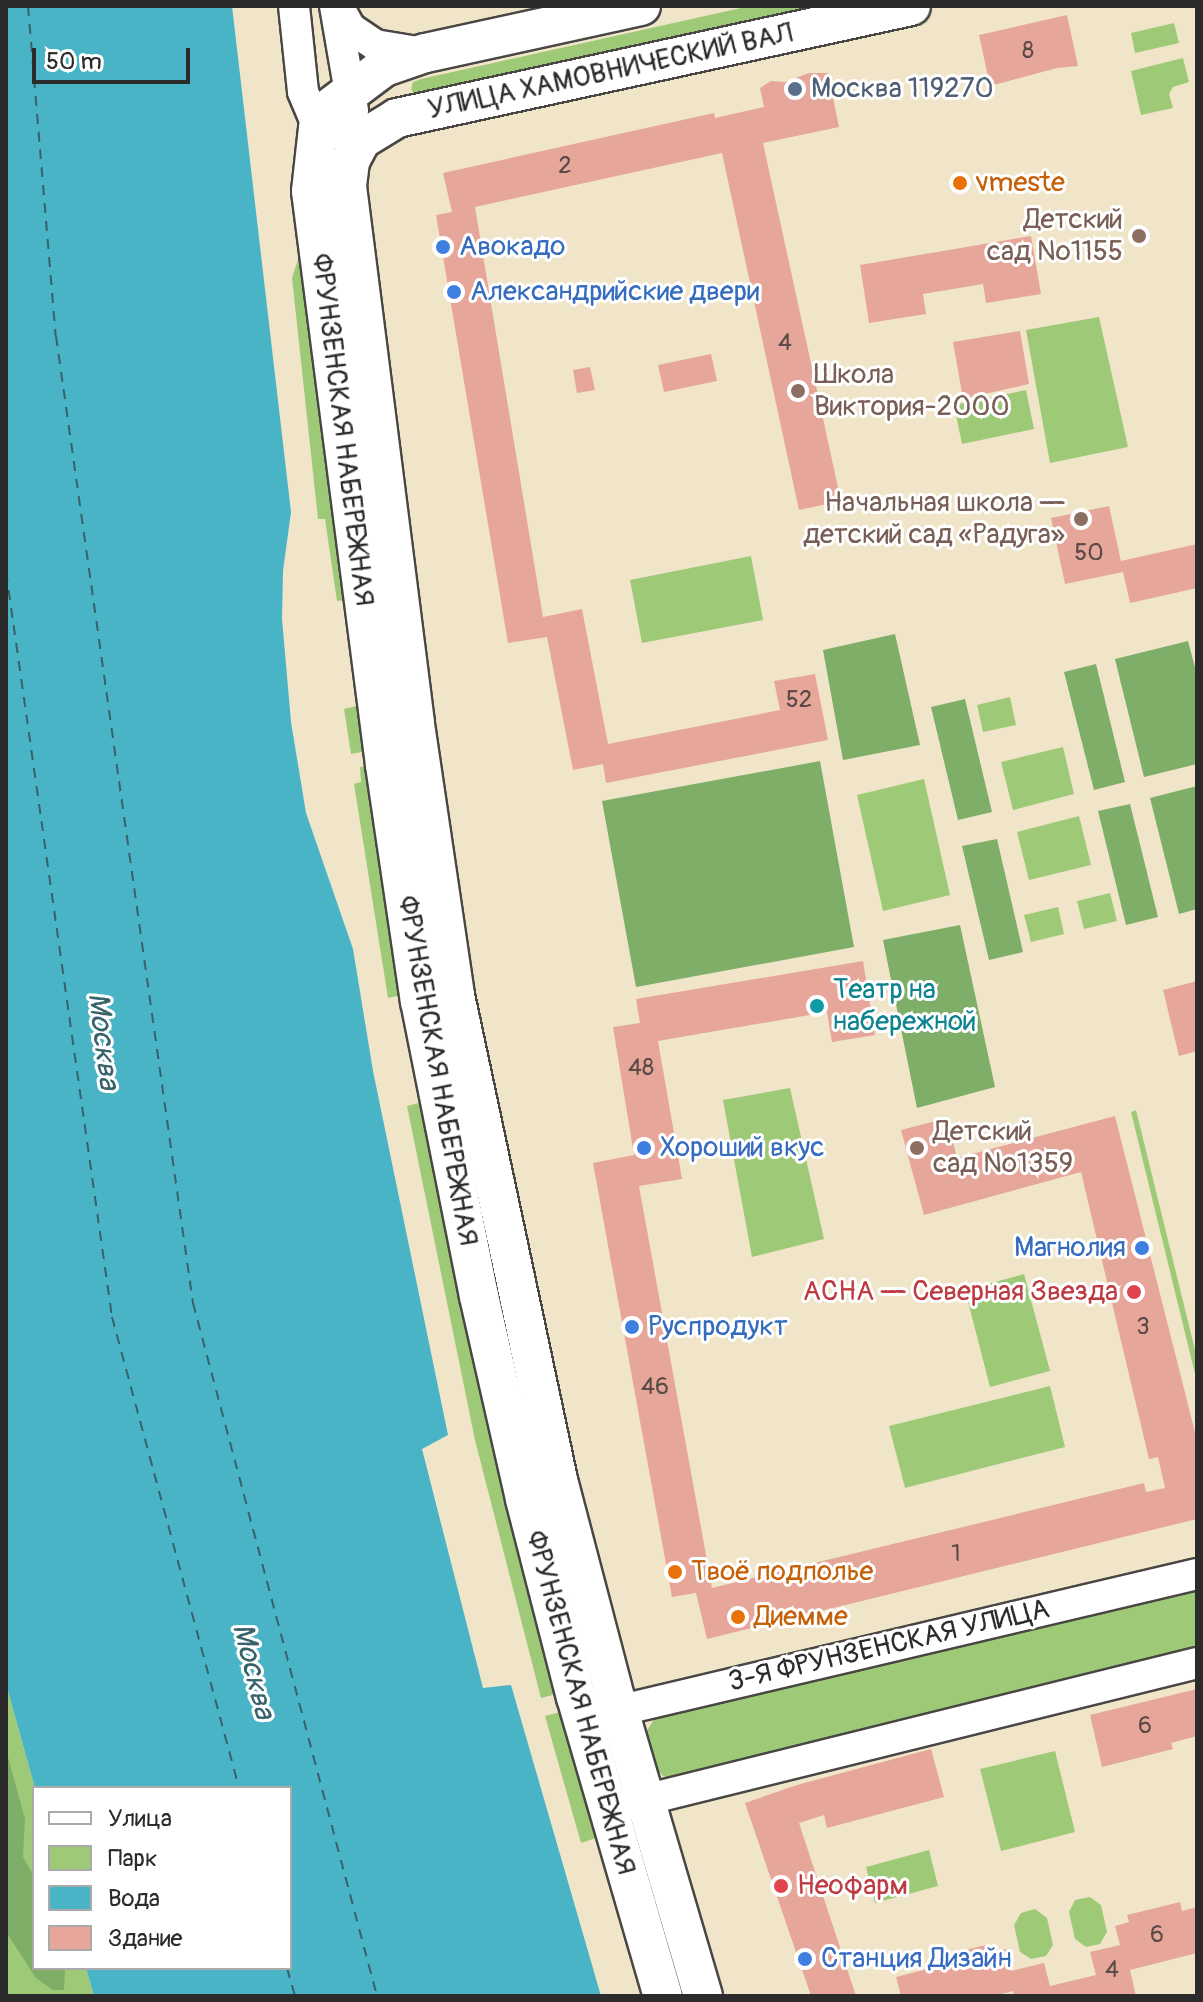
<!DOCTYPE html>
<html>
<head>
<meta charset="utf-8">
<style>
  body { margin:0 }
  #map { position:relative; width:1203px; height:2002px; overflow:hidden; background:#f0e5c9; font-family:Pangolin,sans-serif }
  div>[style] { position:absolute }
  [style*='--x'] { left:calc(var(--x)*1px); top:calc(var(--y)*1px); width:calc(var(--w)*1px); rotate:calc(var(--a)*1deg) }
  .green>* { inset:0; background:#9eca77 }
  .forest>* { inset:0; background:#7eae68 }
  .water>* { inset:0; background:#48b4c5 }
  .ferry>* { height:2px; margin-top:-1px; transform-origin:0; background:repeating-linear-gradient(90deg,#376269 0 10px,transparent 0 18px) }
  .building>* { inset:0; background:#e6a79a }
  .roads { filter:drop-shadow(2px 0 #494743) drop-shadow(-2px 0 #494743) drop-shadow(0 2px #494743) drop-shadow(0 -2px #494743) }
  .minor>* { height:30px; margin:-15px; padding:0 15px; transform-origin:15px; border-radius:15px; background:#fff }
  .major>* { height:38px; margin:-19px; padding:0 19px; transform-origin:19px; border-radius:19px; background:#fff }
  .dots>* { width:22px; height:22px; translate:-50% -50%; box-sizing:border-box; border:4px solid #fff; border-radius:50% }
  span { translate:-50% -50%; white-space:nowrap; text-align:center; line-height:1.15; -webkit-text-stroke:6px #fff; paint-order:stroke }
  .number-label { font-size:24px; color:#5a4a47 }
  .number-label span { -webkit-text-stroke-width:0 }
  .street-label { font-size:28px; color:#2b2b2b }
  .service-label { font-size:28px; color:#4e5e75 }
  .left { translate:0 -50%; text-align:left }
  .food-label { font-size:28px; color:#c56008 }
  .education-label { font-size:28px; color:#785e54 }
  .right { translate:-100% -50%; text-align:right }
  .shop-label { font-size:28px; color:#366cbe }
  .culture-label { font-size:28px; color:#0d838f }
  .health-label { font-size:28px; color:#be3a42 }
  .water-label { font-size:30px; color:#376269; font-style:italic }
  .frame { position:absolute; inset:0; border:8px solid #2b2b2b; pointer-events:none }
  .legend { position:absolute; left:32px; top:1786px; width:260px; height:184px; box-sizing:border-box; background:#fff; border:2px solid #aaa; margin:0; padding:10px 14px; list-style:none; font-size:24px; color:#2b2b2b }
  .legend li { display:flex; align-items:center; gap:16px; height:40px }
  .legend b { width:40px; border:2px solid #aaa }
  .scale { position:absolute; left:32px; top:48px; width:158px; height:36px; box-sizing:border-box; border:4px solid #2b2b2b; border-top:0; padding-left:10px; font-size:24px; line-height:28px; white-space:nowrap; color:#2b2b2b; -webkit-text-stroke:6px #fff; paint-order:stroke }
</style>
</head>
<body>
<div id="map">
  <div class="green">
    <i style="clip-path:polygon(750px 6px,836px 6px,424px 96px,414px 94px,411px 89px,413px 82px,421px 79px)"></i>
    <i style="clip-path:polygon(1174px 23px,1179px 43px,1135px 53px,1131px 33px)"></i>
    <i style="clip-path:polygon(1183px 58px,1189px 82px,1173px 87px,1169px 94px,1173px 108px,1141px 115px,1131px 71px)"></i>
    <i style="clip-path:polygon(301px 250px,346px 600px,337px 601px,325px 519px,318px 519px,292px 278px)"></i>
    <i style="clip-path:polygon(1099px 317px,1128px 447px,1050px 463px,1026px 330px)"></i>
    <i style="clip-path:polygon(1026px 390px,1034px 429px,962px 444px,954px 405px)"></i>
    <i style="clip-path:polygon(751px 556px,763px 620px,642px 643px,630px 580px)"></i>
    <i style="clip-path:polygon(1010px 697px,1016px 725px,983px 732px,977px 705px)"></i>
    <i style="clip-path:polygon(360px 705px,367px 751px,351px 754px,344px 709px)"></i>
    <i style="clip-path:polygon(1063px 747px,1074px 794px,1013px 810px,1001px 762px)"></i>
    <i style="clip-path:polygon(369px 766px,401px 995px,388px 998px,354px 784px,361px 782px,360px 767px)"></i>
    <i style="clip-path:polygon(924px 779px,950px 895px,883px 911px,857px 795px)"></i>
    <i style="clip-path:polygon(1079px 816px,1091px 865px,1029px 880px,1017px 832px)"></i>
    <i style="clip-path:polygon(1110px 893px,1117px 921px,1084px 929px,1077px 901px)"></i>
    <i style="clip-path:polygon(1058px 907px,1064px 934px,1031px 942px,1024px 915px)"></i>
    <i style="clip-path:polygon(790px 1088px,824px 1239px,752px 1257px,723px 1100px)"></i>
    <i style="clip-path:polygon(422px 1102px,556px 1694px,541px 1698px,475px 1440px,407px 1106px)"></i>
    <i style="clip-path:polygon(1136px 1110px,1197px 1358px,1197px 1382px,1131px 1112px)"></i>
    <i style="clip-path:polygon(1024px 1274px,1050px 1371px,990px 1387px,965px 1290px)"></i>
    <i style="clip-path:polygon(1050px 1386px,1065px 1447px,905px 1488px,889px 1426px)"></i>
    <i style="clip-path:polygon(1197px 1587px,1197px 1651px,672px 1779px,663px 1776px,655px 1767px,646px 1732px,656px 1716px)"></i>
    <i style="clip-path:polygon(6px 1684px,35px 1788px,34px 1968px,86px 1968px,94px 1996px,6px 1996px)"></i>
    <i style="clip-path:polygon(560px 1712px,596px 1838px,581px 1843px,545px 1716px)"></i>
    <i style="clip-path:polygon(1055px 1751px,1075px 1832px,1001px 1851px,980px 1769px)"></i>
    <i style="clip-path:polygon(929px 1850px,938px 1886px,875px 1903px,866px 1867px)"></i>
    <i style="clip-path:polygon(1090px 1897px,1101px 1905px,1107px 1932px,1100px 1944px,1086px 1947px,1075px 1939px,1069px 1912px,1075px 1900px)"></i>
    <i style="clip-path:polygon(1035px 1909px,1047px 1918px,1053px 1945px,1046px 1956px,1031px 1959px,1020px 1952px,1014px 1925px,1021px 1913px)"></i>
  </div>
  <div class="forest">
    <i style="clip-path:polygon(895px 634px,920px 745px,843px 760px,823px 650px)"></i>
    <i style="clip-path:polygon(1188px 641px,1197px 675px,1197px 764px,1144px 777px,1115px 659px)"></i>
    <i style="clip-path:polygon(1096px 664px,1125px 782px,1094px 790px,1064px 672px)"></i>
    <i style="clip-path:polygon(965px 699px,992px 812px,958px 820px,931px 707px)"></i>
    <i style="clip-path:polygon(820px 761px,854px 947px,636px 987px,602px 801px)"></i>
    <i style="clip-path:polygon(1197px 786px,1197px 909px,1179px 914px,1150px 798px)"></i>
    <i style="clip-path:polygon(1130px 804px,1158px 917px,1126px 925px,1098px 811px)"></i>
    <i style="clip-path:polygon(997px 839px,1023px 952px,989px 960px,962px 846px)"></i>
    <i style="clip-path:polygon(960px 925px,995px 1087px,917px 1108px,883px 940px)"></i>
    <i style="clip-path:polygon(6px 1750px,25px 1819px,23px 1857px,34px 1876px,34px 1968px,65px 1968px,64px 1990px,53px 1990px,36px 1978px,6px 1932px)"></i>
  </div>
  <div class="water">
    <i style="clip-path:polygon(6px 6px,232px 6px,291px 512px,283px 571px,282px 619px,291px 722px,306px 813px,353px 949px,373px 1071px,448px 1435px,422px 1449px,483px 1688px,511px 1685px,601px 1996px,94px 1996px,86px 1968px,290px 1968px,290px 1788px,35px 1788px,6px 1684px)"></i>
  </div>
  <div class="ferry">
    <i style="--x:28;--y:6;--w:331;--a:85.2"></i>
    <i style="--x:56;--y:336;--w:977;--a:81.94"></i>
    <i style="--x:193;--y:1303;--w:717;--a:75.13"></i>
    <i style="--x:6;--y:572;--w:753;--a:81.9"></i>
    <i style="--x:112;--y:1317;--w:488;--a:74.9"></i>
    <i style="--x:287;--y:1968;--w:29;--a:74"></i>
  </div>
  <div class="building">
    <i style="clip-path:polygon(1067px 15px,1078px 66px,1057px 68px,990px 86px,979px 35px)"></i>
    <i style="clip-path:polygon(809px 73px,828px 73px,839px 127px,763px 143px,841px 501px,799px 510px,722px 153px,475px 207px,543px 617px,582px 609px,608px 744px,780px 710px,774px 681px,815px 674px,828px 740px,606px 783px,603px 764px,573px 770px,547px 637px,508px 643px,436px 215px,452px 212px,443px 173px,714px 113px,715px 118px,764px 107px,760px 88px,771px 81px,785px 82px)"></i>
    <i style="clip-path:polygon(1031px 236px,1041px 294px,986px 303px,983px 284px,923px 294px,926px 314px,869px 323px,860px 265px)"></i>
    <i style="clip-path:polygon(1020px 331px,1029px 384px,963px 399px,953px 342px)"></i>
    <i style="clip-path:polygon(711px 354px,717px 381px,664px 392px,658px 365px)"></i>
    <i style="clip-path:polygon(590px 367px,595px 390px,577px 393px,573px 370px)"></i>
    <i style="clip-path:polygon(1109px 506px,1121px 561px,1197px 544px,1197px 588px,1130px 603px,1123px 572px,1065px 584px,1051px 518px)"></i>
    <i style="clip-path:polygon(863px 961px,875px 1035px,832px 1042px,827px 1012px,658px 1041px,682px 1179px,639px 1186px,712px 1588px,1144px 1483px,1146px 1492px,1165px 1488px,1158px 1457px,1149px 1459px,1081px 1172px,924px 1215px,901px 1130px,947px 1118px,957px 1158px,1115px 1116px,1197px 1440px,1197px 1519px,707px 1639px,696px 1593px,672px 1597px,593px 1163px,634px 1155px,613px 1027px,640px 1023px,636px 999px)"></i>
    <i style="clip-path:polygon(1197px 981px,1197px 1051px,1179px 1056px,1163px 990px)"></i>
    <i style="clip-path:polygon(1197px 1689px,1197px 1736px,1171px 1743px,1173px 1749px,1102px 1767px,1090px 1715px)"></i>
    <i style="clip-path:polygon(931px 1749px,944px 1797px,827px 1828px,824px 1815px,799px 1823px,856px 1996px,811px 1996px,745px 1803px,797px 1785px)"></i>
    <i style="clip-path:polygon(1180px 1902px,1182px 1911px,1197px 1907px,1197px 1953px,1130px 1970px,1136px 1996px,1014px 1996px,1013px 1991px,995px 1996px,901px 1996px,896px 1977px,939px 1966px,937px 1957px,990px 1944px,992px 1952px,1006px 1949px,1011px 1971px,1044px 1963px,1050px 1986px,1096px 1975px,1090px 1952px,1120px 1945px,1115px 1926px,1129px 1922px,1127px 1915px)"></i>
  </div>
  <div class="roads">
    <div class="minor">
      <i style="--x:294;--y:6;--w:86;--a:84"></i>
      <i style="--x:303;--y:92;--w:39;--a:67"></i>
      <i style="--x:318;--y:128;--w:45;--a:15.6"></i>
      <i style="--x:335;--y:6;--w:106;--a:80.2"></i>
      <i style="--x:338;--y:6;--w:25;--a:61"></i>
      <i style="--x:350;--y:28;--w:30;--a:34"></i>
      <i style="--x:375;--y:45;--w:49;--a:9.5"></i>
      <i style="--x:600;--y:1715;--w:613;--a:-13.29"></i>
      <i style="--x:624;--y:1805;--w:590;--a:-13.92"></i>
    </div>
    <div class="major">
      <i style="--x:641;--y:6;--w:221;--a:167.7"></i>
      <i style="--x:425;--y:53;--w:43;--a:161.1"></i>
      <i style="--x:384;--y:67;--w:70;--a:143.1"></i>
      <i style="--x:328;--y:109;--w:21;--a:118"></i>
      <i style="--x:318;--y:128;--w:63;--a:96.3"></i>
      <i style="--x:311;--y:191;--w:579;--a:82.65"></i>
      <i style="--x:385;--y:765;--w:239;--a:81.6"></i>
      <i style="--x:420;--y:1001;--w:301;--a:78.7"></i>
      <i style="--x:479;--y:1296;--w:208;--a:77.2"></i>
      <i style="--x:525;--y:1499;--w:204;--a:75.6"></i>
      <i style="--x:576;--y:1697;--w:311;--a:73.8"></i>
      <i style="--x:703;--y:1996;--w:323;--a:-106.4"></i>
      <i style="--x:612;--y:1686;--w:213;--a:-104.7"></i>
      <i style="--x:558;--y:1480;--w:496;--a:-102"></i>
      <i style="--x:455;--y:995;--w:275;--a:-98.4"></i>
      <i style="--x:415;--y:723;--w:541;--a:-97.22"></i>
      <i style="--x:347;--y:186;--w:25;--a:-83"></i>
      <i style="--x:350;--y:161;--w:24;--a:-62"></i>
      <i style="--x:361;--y:140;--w:42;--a:-31.4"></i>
      <i style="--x:397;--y:118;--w:526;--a:-12.29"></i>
    </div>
  </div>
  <div class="dots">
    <i style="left:795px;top:89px;background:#5c6f8a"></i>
    <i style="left:960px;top:183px;background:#e8710a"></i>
    <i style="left:1139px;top:236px;background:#8d6e63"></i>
    <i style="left:443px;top:247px;background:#3f7fe0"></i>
    <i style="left:454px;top:292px;background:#3f7fe0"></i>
    <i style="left:798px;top:391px;background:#8d6e63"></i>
    <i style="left:1081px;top:519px;background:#8d6e63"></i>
    <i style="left:817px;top:1006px;background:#0f9aa8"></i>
    <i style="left:644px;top:1148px;background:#3f7fe0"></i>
    <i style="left:917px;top:1148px;background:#8d6e63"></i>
    <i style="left:1142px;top:1248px;background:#3f7fe0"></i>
    <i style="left:1134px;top:1292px;background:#e0444e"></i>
    <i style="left:632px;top:1327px;background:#3f7fe0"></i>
    <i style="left:675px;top:1572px;background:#e8710a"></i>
    <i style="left:738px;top:1617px;background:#e8710a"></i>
    <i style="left:781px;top:1886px;background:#e0444e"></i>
    <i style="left:805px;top:1959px;background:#3f7fe0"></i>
  </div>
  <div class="number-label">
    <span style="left:1028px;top:51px">8</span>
    <span style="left:565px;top:166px">2</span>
    <span style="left:785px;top:343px">4</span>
    <span style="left:1089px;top:553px">50</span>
    <span style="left:799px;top:700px">52</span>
    <span style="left:641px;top:1068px">48</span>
    <span style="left:1143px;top:1327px">3</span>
    <span style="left:655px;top:1387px">46</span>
    <span style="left:956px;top:1554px">1</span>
    <span style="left:1145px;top:1726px">6</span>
    <span style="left:1157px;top:1935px">6</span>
    <span style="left:1112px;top:1970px">4</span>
  </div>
  <div class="street-label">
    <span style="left:610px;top:72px;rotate:-12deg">УЛИЦА ХАМОВНИЧЕСКИЙ ВАЛ</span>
    <span style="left:342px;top:430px;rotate:83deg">ФРУНЗЕНСКАЯ НАБЕРЕЖНАЯ</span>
    <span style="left:437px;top:1071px;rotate:80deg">ФРУНЗЕНСКАЯ НАБЕРЕЖНАЯ</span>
    <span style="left:889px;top:1646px;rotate:-13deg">3-Я ФРУНЗЕНСКАЯ УЛИЦА</span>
    <span style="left:580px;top:1703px;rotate:75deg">ФРУНЗЕНСКАЯ НАБЕРЕЖНАЯ</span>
  </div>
  <div class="service-label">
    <span class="left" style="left:811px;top:89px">Москва 119270</span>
  </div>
  <div class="food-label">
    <span class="left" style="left:976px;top:183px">vmeste</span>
    <span class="left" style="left:691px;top:1572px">Твоё подполье</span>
    <span class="left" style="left:754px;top:1617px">Диемме</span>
  </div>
  <div class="education-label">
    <span class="right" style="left:1123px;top:236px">Детский<br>сад №1155</span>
    <span class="left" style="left:814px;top:391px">Школа<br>Виктория-2000</span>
    <span class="right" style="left:1065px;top:519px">Начальная школа —<br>детский сад «Радуга»</span>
    <span class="left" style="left:933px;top:1148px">Детский<br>сад №1359</span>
  </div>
  <div class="shop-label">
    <span class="left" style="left:459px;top:247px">Авокадо</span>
    <span class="left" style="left:470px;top:292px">Александрийские двери</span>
    <span class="left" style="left:660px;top:1148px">Хороший вкус</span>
    <span class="right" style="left:1126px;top:1248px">Магнолия</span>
    <span class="left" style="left:648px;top:1327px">Руспродукт</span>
    <span class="left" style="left:821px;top:1959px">Станция Дизайн</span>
  </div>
  <div class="culture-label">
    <span class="left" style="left:833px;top:1006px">Театр на<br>набережной</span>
  </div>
  <div class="health-label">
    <span class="right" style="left:1118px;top:1292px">АСНА — Северная Звезда</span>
    <span class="left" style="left:797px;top:1886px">Неофарм</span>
  </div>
  <div class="water-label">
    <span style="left:103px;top:1041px;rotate:83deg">Москва</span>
    <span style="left:253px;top:1671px;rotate:76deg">Москва</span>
  </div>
  <div class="frame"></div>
  <ul class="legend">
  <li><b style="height:10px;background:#fff"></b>Улица</li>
  <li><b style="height:22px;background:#9eca77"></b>Парк</li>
  <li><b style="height:22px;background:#48b4c5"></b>Вода</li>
  <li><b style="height:22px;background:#e6a79a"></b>Здание</li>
  </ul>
  <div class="scale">50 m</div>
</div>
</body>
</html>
